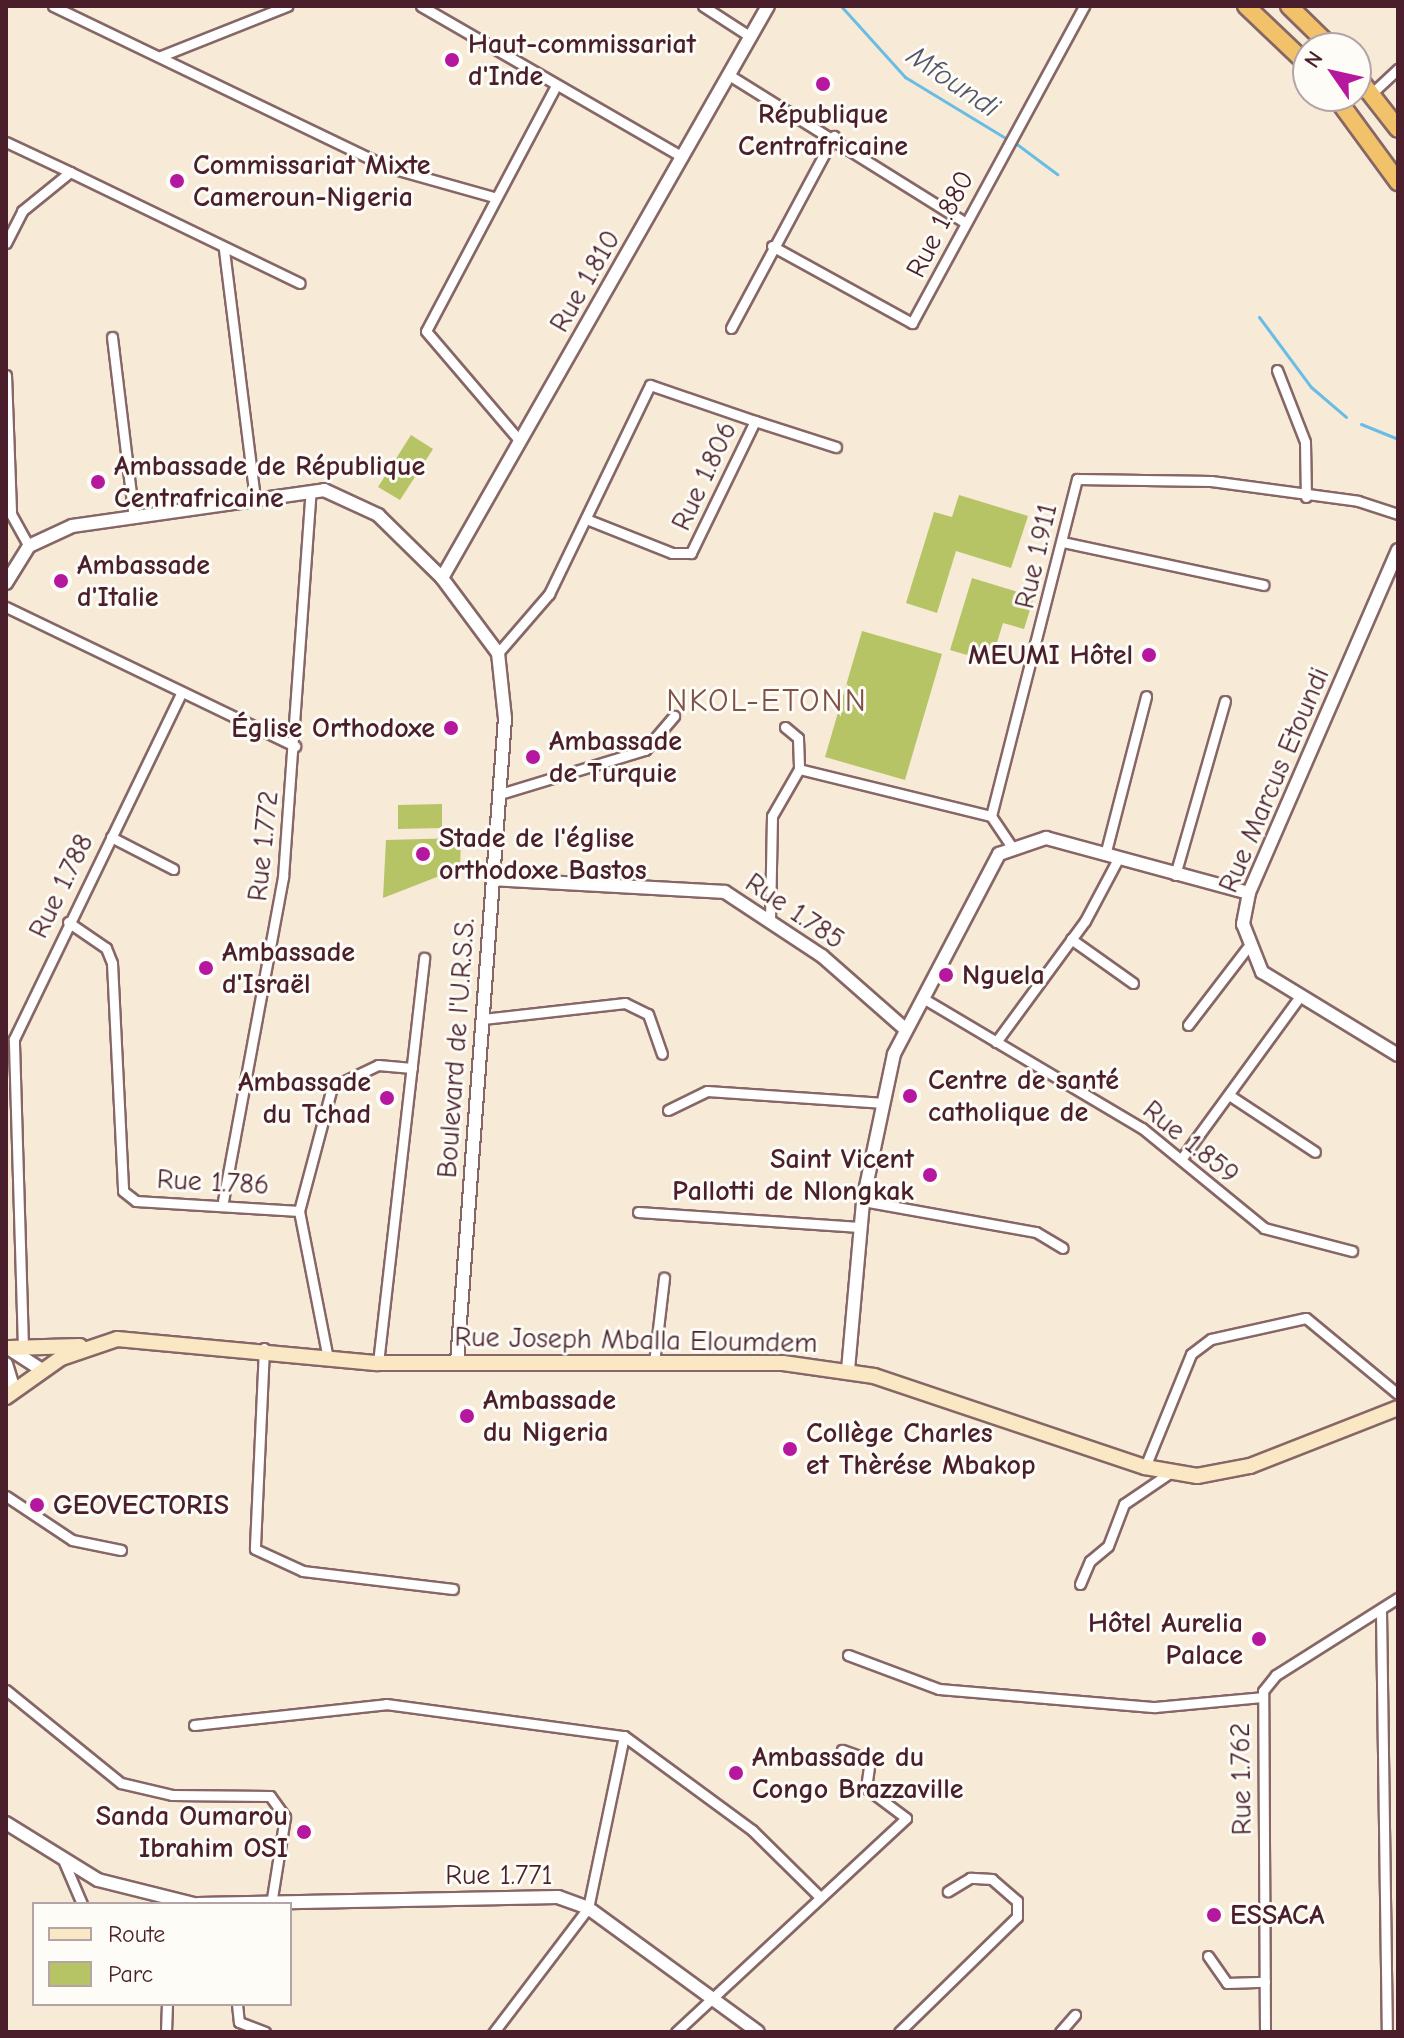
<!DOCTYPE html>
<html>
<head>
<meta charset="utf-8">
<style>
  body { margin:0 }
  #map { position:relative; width:1404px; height:2038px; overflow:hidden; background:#f7ead6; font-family:"Comic Neue",sans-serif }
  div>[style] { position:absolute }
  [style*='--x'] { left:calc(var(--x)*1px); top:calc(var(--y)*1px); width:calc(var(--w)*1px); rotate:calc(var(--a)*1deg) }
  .green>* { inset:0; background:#b6c466 }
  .stream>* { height:3px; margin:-1.5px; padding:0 1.5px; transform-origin:1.5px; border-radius:1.5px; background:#69bde5 }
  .roads { filter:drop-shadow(2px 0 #876667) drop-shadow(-2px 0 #876667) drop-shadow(0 2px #876667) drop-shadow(0 -2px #876667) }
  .minor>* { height:9px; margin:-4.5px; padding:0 4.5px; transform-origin:4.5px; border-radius:4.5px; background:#fff }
  .tertiary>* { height:12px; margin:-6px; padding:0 6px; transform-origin:6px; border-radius:6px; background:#fff }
  .secondary>* { height:14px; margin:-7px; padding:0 7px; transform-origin:7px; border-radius:7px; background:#fae7c3 }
  .trunk>* { height:16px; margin:-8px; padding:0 8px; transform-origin:8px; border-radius:8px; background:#f2c26a }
  .dots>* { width:22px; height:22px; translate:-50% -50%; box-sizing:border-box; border:4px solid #fdfcf7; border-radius:50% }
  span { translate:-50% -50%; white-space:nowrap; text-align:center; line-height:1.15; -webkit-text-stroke:6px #fdfcf7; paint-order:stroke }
  .poi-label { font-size:28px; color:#4a1f2b; font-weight:700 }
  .left { translate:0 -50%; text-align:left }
  .right { translate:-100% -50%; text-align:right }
  .street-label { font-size:28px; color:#4a1f2b }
  .water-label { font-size:30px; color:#55566c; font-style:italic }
  .quarter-label { font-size:32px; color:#805246; letter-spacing:2px }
  .frame { position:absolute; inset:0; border:8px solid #4a1f2b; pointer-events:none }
  .legend { position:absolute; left:32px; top:1902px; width:260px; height:104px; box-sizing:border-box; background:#fdfcf7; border:2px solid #b5a4a5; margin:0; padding:10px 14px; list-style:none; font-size:24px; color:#4a1f2b }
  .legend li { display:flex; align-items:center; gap:16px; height:40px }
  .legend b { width:40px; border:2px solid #b5a4a5 }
  .north { position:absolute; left:1292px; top:32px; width:80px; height:80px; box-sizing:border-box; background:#fdfcf7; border:2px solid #b5a4a5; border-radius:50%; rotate:304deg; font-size:22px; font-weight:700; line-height:32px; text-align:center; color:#4a1f2b }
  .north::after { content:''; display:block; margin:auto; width:28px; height:36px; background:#b5179e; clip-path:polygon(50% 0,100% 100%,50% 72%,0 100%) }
</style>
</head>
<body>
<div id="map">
  <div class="green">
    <i style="clip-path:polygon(411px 435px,433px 449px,400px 500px,378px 487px)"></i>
    <i style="clip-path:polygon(959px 495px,1028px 516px,1011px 568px,956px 551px,937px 613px,906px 603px,934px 512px,952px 517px)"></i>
    <i style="clip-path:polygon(972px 578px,1034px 597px,1024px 629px,1003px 623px,991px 662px,950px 650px)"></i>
    <i style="clip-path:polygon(862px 631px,942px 654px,905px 780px,825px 757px)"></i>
    <i style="clip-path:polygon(442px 804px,442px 828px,398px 829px,398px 805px)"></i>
    <i style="clip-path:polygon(461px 838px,460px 868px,383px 898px,386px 840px)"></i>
  </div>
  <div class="stream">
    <i style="--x:841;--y:6;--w:96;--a:48"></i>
    <i style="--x:905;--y:77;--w:119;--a:31.3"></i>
    <i style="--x:1014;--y:142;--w:54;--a:36.7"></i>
    <i style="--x:1259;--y:317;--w:87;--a:53.4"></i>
    <i style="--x:1311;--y:387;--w:46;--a:40.6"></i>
    <i style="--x:1361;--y:424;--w:40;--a:22"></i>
  </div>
  <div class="roads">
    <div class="minor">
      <i style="--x:53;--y:6;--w:371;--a:25.7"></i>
      <i style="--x:387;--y:167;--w:111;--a:15.7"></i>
      <i style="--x:421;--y:6;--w:302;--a:30"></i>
      <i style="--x:703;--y:6;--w:57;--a:32.9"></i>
      <i style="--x:161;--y:56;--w:136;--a:-21.6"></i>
      <i style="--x:729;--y:75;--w:276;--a:32"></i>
      <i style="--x:1371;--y:94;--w:37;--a:-43"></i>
      <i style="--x:6;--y:142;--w:71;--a:25.1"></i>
      <i style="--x:6;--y:243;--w:36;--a:-63"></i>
      <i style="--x:22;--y:211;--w:62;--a:-39.1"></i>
      <i style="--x:70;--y:172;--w:255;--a:25.8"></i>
      <i style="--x:772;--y:246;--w:160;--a:28.8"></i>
      <i style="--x:912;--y:323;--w:361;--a:-61.5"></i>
      <i style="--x:224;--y:250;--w:251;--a:82.9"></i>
      <i style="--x:731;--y:328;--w:218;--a:-61.8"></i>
      <i style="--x:112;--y:337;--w:182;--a:83.1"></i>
      <i style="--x:1277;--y:370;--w:77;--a:68.7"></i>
      <i style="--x:1305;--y:442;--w:55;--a:89"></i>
      <i style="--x:6;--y:375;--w:139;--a:87.9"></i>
      <i style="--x:11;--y:514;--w:37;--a:61"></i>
      <i style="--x:755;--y:421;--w:85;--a:17.8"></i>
      <i style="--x:519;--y:440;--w:143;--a:-130.5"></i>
      <i style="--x:426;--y:331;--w:278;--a:-62.1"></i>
      <i style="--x:1063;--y:542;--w:205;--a:12.1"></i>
      <i style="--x:6;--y:607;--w:321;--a:25.7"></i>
      <i style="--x:498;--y:653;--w:78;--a:-49.2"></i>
      <i style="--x:549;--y:594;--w:232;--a:-64.2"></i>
      <i style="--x:650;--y:385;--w:111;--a:18.9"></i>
      <i style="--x:755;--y:421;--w:147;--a:115.9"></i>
      <i style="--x:691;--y:553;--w:19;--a:180"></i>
      <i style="--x:672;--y:553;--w:92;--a:-158.4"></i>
      <i style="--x:785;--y:727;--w:17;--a:40"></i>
      <i style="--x:798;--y:738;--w:31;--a:88"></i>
      <i style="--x:799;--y:769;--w:198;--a:13.8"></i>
      <i style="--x:500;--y:794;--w:152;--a:-16.9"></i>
      <i style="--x:645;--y:750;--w:45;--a:-49.5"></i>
      <i style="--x:991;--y:816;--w:348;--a:-75.7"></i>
      <i style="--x:1077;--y:479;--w:134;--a:0.9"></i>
      <i style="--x:1211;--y:481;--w:148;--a:7.7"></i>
      <i style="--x:1358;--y:501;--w:42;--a:18"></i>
      <i style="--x:991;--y:816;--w:34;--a:56"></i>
      <i style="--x:111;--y:837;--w:70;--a:27.3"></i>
      <i style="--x:1105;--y:855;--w:164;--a:-75.5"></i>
      <i style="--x:1175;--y:875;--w:181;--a:-74"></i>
      <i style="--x:770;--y:920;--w:104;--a:-88.9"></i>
      <i style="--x:772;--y:816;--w:54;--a:-60.1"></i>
      <i style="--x:68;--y:922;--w:46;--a:34.4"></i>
      <i style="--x:106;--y:948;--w:16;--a:68"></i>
      <i style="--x:112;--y:963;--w:228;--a:87.2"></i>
      <i style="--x:123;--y:1191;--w:16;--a:38"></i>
      <i style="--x:136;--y:1201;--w:163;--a:3.5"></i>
      <i style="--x:299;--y:1211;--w:151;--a:78.9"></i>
      <i style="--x:1071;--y:939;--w:76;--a:35.4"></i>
      <i style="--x:926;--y:1000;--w:251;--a:30.7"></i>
      <i style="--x:1142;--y:1128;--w:158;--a:39.3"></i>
      <i style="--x:1264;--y:1228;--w:91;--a:14.6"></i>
      <i style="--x:483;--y:1019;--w:143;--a:-6.4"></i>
      <i style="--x:625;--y:1003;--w:25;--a:26"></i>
      <i style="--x:648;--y:1014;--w:42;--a:70.7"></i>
      <i style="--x:1188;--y:1025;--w:97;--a:-52.5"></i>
      <i style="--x:996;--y:1042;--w:150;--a:-53.7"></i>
      <i style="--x:1085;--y:921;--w:70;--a:-62"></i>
      <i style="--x:1229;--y:1095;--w:103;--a:33.5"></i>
      <i style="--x:668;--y:1110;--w:43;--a:-26"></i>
      <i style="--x:707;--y:1091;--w:174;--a:3.9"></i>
      <i style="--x:1182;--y:1158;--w:197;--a:-53.9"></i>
      <i style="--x:223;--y:1201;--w:330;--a:-79.5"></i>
      <i style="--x:283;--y:877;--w:387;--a:-85.9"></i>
      <i style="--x:863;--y:1201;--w:176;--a:10.2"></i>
      <i style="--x:1036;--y:1232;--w:31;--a:31"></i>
      <i style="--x:299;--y:1211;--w:128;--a:-75.1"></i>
      <i style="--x:332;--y:1087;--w:51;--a:-25.6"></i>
      <i style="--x:378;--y:1065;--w:34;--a:5"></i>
      <i style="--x:638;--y:1212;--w:222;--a:3.9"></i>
      <i style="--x:23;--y:1347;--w:308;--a:-91.7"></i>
      <i style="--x:14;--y:1039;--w:383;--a:-64.2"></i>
      <i style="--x:264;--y:1348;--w:201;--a:92.6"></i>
      <i style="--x:255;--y:1549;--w:53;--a:24.6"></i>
      <i style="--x:303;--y:1571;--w:151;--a:6.8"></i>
      <i style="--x:378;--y:1363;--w:408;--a:-83.5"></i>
      <i style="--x:654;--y:1363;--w:86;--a:-83.3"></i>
      <i style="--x:1145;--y:1467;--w:122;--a:-67.8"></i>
      <i style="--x:1191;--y:1354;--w:25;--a:-37"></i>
      <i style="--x:1211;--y:1339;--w:97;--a:-12.5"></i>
      <i style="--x:1306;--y:1318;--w:119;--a:39.6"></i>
      <i style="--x:6;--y:1496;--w:79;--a:33.7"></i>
      <i style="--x:72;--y:1540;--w:50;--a:11.5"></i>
      <i style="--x:1080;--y:1584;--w:25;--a:-67"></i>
      <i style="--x:1090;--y:1561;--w:23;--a:-40"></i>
      <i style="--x:1108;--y:1546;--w:45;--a:-69.1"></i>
      <i style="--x:1124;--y:1504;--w:57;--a:-34.2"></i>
      <i style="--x:1381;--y:1611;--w:421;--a:89.2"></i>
      <i style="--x:848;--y:1655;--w:97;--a:20.5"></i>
      <i style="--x:939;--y:1689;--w:217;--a:4.8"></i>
      <i style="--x:1155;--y:1707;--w:107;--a:-5.3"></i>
      <i style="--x:6;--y:1690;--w:148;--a:39"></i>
      <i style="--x:121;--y:1783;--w:52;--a:13.2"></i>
      <i style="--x:172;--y:1795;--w:98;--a:0.6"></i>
      <i style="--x:270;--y:1796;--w:26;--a:54"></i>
      <i style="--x:285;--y:1817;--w:88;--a:99.1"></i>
      <i style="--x:194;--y:1725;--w:193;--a:-6.2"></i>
      <i style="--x:386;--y:1704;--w:240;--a:7.7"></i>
      <i style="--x:624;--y:1736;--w:176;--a:101.8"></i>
      <i style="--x:588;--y:1908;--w:156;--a:127.2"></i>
      <i style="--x:624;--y:1736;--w:159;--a:36.3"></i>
      <i style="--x:752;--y:1830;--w:95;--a:44.6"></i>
      <i style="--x:64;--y:1862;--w:46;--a:66.8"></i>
      <i style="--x:1208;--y:1956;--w:33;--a:55"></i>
      <i style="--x:1227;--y:1983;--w:38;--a:-2"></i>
      <i style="--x:237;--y:2004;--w:18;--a:84"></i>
      <i style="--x:239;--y:2022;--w:28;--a:21"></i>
      <i style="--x:166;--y:2032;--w:28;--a:-88"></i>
      <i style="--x:676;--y:2032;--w:314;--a:-42.9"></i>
      <i style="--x:906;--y:1818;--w:50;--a:-143.1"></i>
      <i style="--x:866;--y:1788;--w:28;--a:-82"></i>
      <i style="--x:870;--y:1760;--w:30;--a:-160"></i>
      <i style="--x:899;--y:2032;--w:165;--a:-44.3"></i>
      <i style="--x:1017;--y:1917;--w:16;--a:-90"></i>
      <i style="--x:1017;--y:1901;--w:33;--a:-139"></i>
      <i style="--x:992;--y:1879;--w:22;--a:-177"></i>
      <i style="--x:970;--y:1878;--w:26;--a:149"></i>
      <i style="--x:1060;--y:2032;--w:23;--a:-49"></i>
      <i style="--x:1265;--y:2032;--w:341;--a:-90.3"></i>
      <i style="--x:1263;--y:1691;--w:21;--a:-51"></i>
      <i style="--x:1276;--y:1675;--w:144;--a:-32.3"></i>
    </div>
    <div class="tertiary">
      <i style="--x:1398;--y:550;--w:374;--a:113.5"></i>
      <i style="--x:1249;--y:893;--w:32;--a:101"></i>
      <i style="--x:1243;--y:924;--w:52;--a:68.4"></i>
      <i style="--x:1262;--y:972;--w:159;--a:31.4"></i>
      <i style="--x:442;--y:578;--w:658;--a:-60.32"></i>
      <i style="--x:6;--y:583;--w:44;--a:-58.1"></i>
      <i style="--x:29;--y:546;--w:47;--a:-24.9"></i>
      <i style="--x:72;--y:526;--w:255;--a:-8.1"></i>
      <i style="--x:324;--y:490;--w:60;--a:24.8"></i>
      <i style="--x:378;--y:515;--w:90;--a:44.5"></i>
      <i style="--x:442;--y:578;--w:94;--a:53.3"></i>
      <i style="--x:498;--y:653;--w:65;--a:83.9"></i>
      <i style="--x:505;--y:718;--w:647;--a:94.26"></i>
      <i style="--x:492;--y:879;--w:233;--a:3.2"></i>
      <i style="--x:725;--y:892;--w:116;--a:33.4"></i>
      <i style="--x:822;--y:956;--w:111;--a:41.3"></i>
      <i style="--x:8;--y:1348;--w:40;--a:32.9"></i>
      <i style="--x:6;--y:1364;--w:27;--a:73"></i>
      <i style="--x:848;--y:1370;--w:170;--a:-84.9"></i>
      <i style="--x:863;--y:1201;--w:150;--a:-78.1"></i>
      <i style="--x:894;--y:1054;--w:226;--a:-62.3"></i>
      <i style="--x:999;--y:854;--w:50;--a:-18.8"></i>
      <i style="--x:1046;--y:838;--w:210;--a:15.2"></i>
      <i style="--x:6;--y:1823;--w:108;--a:31.8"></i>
      <i style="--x:98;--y:1880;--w:99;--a:14"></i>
      <i style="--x:198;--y:1904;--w:360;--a:-1.1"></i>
      <i style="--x:558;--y:1897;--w:32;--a:20"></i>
      <i style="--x:588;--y:1908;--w:210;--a:36.1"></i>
    </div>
    <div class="secondary">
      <i style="--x:9;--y:1348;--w:71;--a:-1.6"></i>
      <i style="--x:6;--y:1397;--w:67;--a:-35.3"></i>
      <i style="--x:61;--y:1358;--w:59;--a:-18.7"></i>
      <i style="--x:117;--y:1339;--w:262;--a:5.3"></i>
      <i style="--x:378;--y:1363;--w:405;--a:0"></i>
      <i style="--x:783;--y:1363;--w:92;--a:8.1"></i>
      <i style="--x:874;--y:1376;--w:286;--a:18.6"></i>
      <i style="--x:1145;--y:1467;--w:53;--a:9.8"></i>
      <i style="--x:1197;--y:1476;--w:54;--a:-10.7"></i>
      <i style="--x:1250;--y:1466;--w:159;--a:-21.4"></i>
    </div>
    <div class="trunk">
      <i style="--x:1246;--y:6;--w:86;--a:43.6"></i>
      <i style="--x:1289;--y:6;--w:60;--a:44.3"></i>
      <i style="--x:1356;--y:75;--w:68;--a:52.1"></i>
      <i style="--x:1335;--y:96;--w:107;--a:53.8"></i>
    </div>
  </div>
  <div class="dots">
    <i style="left:452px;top:60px;background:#b5179e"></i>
    <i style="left:823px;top:84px;background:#b5179e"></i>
    <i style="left:177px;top:181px;background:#b5179e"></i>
    <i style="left:98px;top:482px;background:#b5179e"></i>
    <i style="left:61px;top:581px;background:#b5179e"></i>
    <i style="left:1149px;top:655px;background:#b5179e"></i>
    <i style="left:451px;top:728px;background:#b5179e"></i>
    <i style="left:533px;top:757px;background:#b5179e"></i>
    <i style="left:423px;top:854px;background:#b5179e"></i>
    <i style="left:206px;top:968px;background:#b5179e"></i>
    <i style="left:946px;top:975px;background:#b5179e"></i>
    <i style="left:910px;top:1096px;background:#b5179e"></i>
    <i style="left:387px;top:1098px;background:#b5179e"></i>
    <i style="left:930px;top:1175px;background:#b5179e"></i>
    <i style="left:467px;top:1416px;background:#b5179e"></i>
    <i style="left:790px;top:1449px;background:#b5179e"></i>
    <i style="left:37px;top:1505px;background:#b5179e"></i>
    <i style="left:1259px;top:1639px;background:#b5179e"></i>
    <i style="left:736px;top:1773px;background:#b5179e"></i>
    <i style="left:304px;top:1832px;background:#b5179e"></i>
    <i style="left:1214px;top:1915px;background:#b5179e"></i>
  </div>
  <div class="poi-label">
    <span class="left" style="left:468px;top:60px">Haut-commissariat<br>d'Inde</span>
    <span style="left:823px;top:130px">République<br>Centrafricaine</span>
    <span class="left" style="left:193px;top:181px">Commissariat Mixte<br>Cameroun-Nigeria</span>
    <span class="left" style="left:114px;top:482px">Ambassade de République<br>Centrafricaine</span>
    <span class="left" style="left:77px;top:581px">Ambassade<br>d'Italie</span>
    <span class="right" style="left:1133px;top:655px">MEUMI Hôtel</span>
    <span class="right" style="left:435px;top:728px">Église Orthodoxe</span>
    <span class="left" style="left:549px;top:757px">Ambassade<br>de Turquie</span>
    <span class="left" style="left:439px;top:854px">Stade de l'église<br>orthodoxe Bastos</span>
    <span class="left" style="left:222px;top:968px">Ambassade<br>d'Israël</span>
    <span class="left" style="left:962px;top:975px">Nguela</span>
    <span class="left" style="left:928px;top:1096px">Centre de santé<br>catholique de</span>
    <span class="right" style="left:371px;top:1098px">Ambassade<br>du Tchad</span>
    <span class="right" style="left:914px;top:1175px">Saint Vicent<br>Pallotti de Nlongkak</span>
    <span class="left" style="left:483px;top:1416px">Ambassade<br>du Nigeria</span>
    <span class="left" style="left:806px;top:1449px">Collège Charles<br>et Thèrése Mbakop</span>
    <span class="left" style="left:53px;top:1505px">GEOVECTORIS</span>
    <span class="right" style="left:1243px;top:1639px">Hôtel Aurelia<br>Palace</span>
    <span class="left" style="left:752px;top:1773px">Ambassade du<br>Congo Brazzaville</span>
    <span class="right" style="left:288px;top:1832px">Sanda Oumarou<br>Ibrahim OSI</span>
    <span class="left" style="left:1230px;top:1915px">ESSACA</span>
  </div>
  <div class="street-label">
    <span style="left:940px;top:224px;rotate:-63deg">Rue 1.880</span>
    <span style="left:585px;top:281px;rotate:-60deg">Rue 1.810</span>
    <span style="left:704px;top:476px;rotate:-65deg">Rue 1.806</span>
    <span style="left:1036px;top:556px;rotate:-77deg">Rue 1.911</span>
    <span style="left:1274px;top:780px;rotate:-67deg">Rue Marcus Etoundi</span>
    <span style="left:263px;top:846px;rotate:-84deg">Rue 1.772</span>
    <span style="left:61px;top:886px;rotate:-64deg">Rue 1.788</span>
    <span style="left:795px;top:911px;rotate:34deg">Rue 1.785</span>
    <span style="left:456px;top:1048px;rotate:-86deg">Boulevard de l'U.R.S.S.</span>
    <span style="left:1191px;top:1142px;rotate:39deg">Rue 1.859</span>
    <span style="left:213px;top:1182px;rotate:3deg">Rue 1.786</span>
    <span style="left:636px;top:1340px;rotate:1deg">Rue Joseph Mballa Eloumdem</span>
    <span style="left:1241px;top:1779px;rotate:-91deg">Rue 1.762</span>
    <span style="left:499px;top:1875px">Rue 1.771</span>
  </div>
  <div class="water-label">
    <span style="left:953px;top:82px;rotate:34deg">Mfoundi</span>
  </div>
  <div class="quarter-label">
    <span style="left:767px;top:701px">NKOL-ETONN</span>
  </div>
  <div class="frame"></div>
  <ul class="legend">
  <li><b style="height:10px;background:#fae7c3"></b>Route</li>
  <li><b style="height:22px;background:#b6c466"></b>Parc</li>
  </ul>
  <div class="north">N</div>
</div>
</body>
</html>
